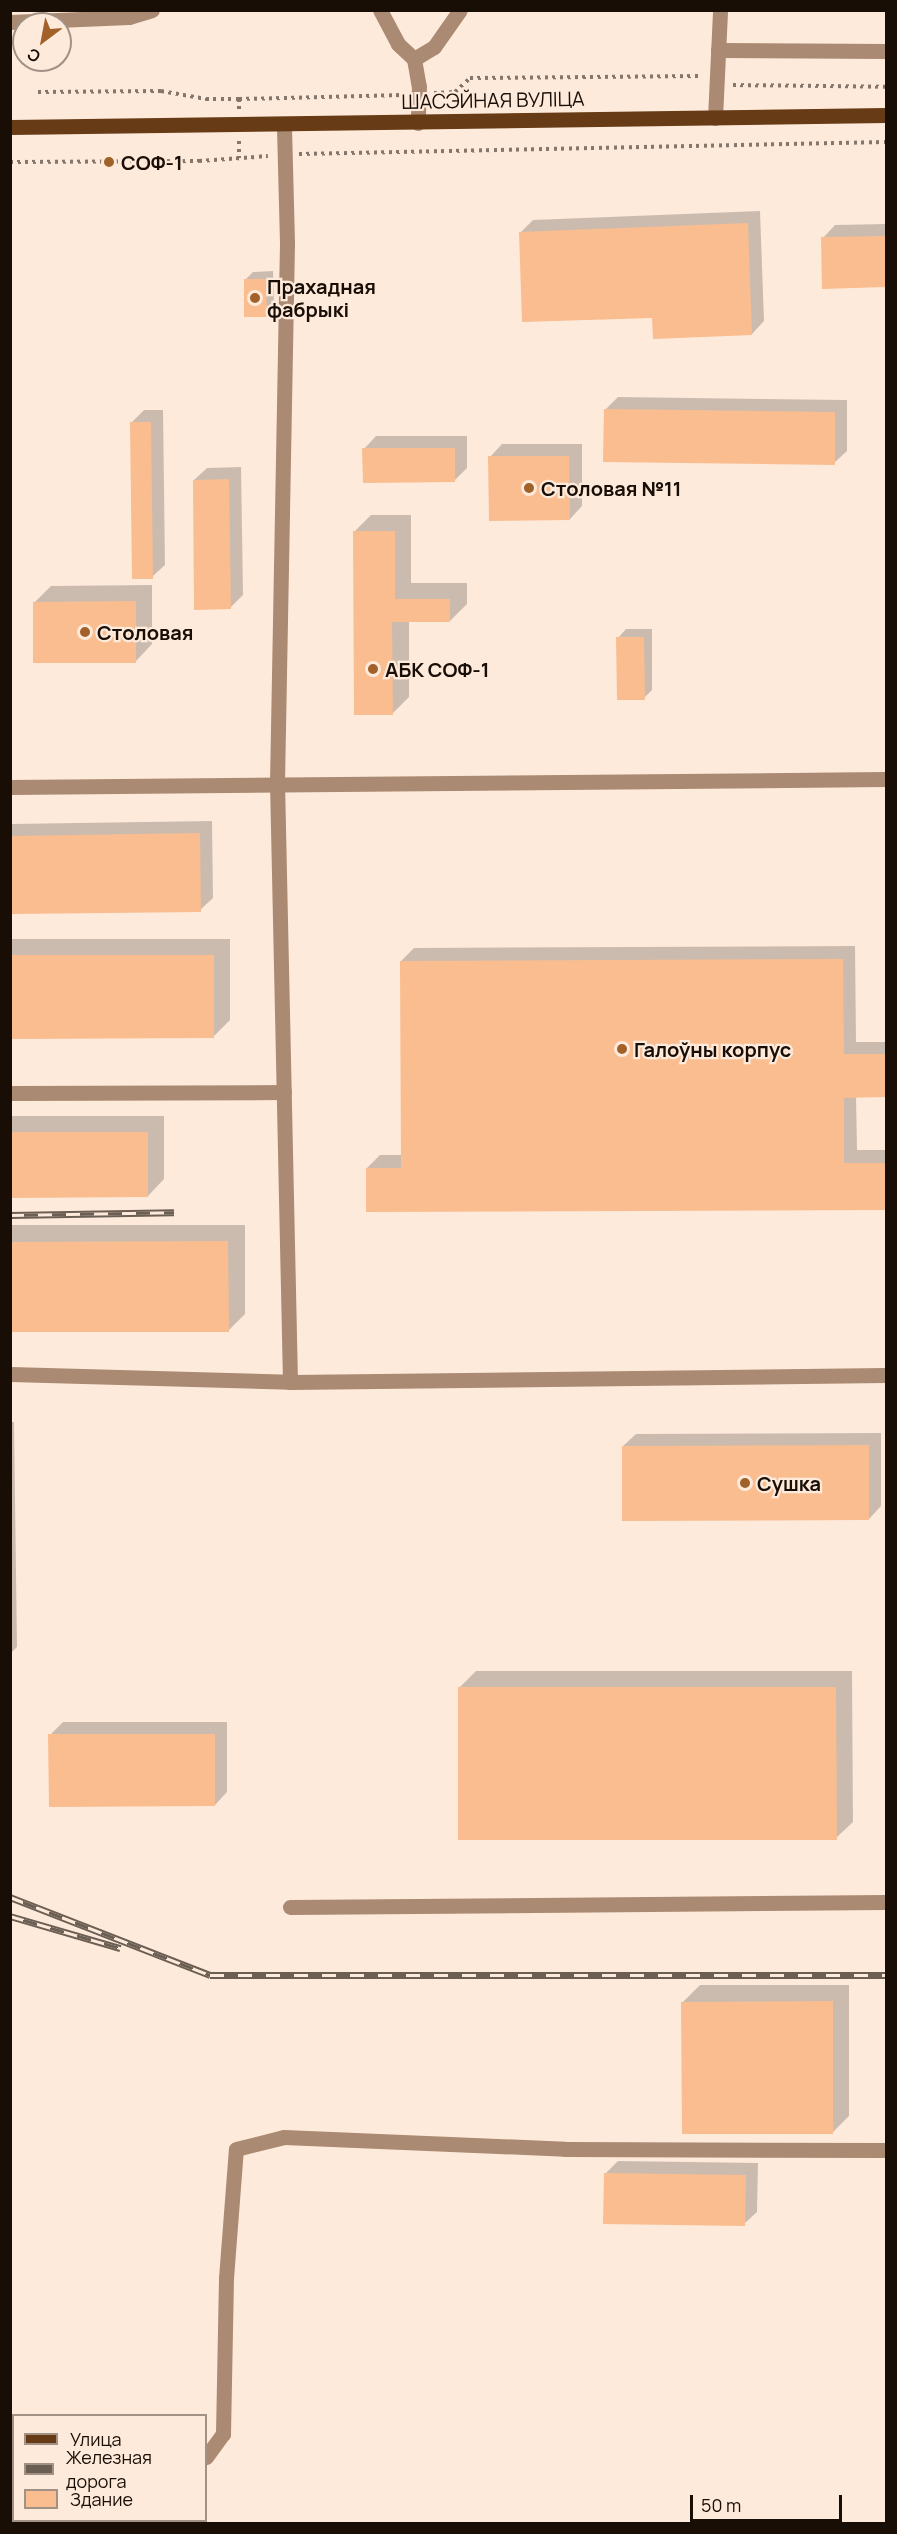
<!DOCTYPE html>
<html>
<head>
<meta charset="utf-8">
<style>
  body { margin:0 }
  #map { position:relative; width:897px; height:2534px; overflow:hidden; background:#feeadb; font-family:Manrope,sans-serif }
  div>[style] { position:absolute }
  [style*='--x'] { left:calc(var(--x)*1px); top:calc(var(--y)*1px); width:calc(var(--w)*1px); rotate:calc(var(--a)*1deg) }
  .shadow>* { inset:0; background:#0003 }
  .building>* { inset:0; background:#f9bd8f }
  .path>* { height:4px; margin-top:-2px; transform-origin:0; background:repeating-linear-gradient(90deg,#84766a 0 3px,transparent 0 7.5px) }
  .minor>* { height:15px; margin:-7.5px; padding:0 7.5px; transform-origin:7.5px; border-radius:7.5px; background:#aa8a72 }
  .major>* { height:15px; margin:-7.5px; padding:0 7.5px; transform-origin:7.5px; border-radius:7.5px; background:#663b15 }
  .rail>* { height:7px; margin-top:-3.5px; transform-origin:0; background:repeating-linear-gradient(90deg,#feeadb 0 14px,#6b5e53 0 28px); box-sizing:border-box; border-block:2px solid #6b5e53 }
  .dots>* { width:16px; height:16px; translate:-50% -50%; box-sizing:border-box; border:3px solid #feeadb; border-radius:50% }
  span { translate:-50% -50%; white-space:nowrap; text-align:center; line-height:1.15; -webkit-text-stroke:4.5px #feeadb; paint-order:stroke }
  .street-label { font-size:20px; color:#180e06 }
  .poi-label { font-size:20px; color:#180e06; font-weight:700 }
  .left { translate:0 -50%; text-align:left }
  .frame { position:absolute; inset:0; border:12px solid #180e06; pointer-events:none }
  .legend { position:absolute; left:12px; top:2414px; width:195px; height:108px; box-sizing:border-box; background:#feeadb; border:2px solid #a29286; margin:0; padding:8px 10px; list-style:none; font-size:18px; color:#180e06 }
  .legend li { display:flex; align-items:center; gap:12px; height:30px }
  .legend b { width:30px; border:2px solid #a29286 }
  .north { position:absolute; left:12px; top:12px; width:60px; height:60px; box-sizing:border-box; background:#feeadb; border:2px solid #a29286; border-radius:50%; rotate:212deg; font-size:16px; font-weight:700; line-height:24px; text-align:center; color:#180e06 }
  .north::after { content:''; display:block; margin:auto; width:21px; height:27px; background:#a16129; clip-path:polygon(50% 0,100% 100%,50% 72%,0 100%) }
  .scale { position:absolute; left:690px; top:2495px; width:152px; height:27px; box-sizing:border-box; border:3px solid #180e06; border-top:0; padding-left:8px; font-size:18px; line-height:21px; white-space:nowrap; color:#180e06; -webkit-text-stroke:4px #feeadb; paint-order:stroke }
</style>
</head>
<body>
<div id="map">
  <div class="shadow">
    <i style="clip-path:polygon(760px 211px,764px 321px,752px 334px,654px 316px,520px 233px,533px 220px)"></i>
    <i style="clip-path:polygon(886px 224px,886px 286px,824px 287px,823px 238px,835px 225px)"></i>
    <i style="clip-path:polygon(273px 271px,274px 307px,266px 315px,245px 280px,253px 272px)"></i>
    <i style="clip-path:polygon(618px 397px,847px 400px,847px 451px,834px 463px,605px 410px)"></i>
    <i style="clip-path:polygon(144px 410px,163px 410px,165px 565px,152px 577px,131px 423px)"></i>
    <i style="clip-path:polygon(376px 436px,467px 436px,467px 468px,455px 480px,364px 449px)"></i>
    <i style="clip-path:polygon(502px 444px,582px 444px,582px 506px,570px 519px,490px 457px)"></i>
    <i style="clip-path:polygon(241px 467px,243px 595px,230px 608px,194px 480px,207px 468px)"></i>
    <i style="clip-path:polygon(371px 515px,411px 515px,411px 583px,467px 583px,467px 604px,450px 621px,409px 621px,409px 697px,392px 714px,354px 532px)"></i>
    <i style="clip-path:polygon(152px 585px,152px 644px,136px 661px,34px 603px,51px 586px)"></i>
    <i style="clip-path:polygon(626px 629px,652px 629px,652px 690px,644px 698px,618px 638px)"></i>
    <i style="clip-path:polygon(212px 821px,213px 898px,200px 910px,10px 913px,10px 824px)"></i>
    <i style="clip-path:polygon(10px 939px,230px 939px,230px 1020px,213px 1037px,10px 1037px)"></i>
    <i style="clip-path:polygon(855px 946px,856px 1042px,886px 1042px,886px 1096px,856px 1096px,857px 1150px,886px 1150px,886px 1208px,368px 1211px,367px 1168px,380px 1155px,402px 1155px,401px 961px,414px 948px)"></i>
    <i style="clip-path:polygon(10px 1116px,164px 1116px,164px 1179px,148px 1196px,10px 1196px)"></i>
    <i style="clip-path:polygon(10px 1225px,245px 1225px,245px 1314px,228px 1331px,10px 1331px)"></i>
    <i style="clip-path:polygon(10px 1422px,14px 1422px,17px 1647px,10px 1654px)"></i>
    <i style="clip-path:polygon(881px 1433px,881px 1506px,869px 1519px,623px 1446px,636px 1434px)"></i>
    <i style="clip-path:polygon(476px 1671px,852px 1671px,853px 1822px,836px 1838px,459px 1688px)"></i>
    <i style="clip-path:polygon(63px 1722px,227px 1722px,227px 1792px,215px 1805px,50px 1735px)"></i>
    <i style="clip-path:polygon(700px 1985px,849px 1985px,849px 2116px,833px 2132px,683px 2002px)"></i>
    <i style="clip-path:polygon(618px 2161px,758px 2163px,757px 2212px,744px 2224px,605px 2174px)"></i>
  </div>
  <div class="building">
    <i style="clip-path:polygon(748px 223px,752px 335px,653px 339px,652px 318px,522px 322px,519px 232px)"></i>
    <i style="clip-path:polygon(886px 236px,886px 287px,822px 289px,821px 237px)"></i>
    <i style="clip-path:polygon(244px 279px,266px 279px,267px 317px,244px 317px)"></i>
    <i style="clip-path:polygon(604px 409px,835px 412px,835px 465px,603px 462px)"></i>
    <i style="clip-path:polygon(130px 422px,151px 422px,153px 579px,132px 579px)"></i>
    <i style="clip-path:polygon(362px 448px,455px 448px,455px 482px,363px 483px)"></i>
    <i style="clip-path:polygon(488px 456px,569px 456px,570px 520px,489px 521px)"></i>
    <i style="clip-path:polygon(229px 479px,231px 609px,194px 610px,193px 480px)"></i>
    <i style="clip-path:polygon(353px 531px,395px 531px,395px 599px,450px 599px,450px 622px,392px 622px,393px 715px,354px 715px)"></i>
    <i style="clip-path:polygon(136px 601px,136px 663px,33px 663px,33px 602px)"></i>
    <i style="clip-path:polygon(616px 637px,644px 637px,645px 700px,617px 700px)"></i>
    <i style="clip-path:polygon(200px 833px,201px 912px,10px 914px,10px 836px)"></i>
    <i style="clip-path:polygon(10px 955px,214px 955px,214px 1038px,10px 1039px)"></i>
    <i style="clip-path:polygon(843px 959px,844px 1054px,886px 1054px,886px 1097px,844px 1098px,844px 1163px,886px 1163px,886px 1210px,366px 1212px,366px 1168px,401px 1168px,400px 961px)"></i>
    <i style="clip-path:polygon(10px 1132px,148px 1132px,148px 1197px,10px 1198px)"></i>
    <i style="clip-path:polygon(228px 1241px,229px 1332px,10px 1332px,10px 1242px)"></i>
    <i style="clip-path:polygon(869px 1445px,869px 1520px,622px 1521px,622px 1446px)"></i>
    <i style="clip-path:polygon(458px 1687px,836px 1687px,837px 1840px,458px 1840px)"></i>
    <i style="clip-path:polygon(48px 1734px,215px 1734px,215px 1806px,49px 1807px)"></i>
    <i style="clip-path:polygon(833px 2001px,833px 2134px,682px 2134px,681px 2002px)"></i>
    <i style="clip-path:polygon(604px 2173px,746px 2175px,745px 2226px,603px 2224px)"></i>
  </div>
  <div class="path">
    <i style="--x:733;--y:85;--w:153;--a:0.7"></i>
    <i style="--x:38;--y:92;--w:123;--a:-0.5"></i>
    <i style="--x:161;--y:91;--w:46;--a:10.1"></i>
    <i style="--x:206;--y:99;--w:33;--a:0"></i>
    <i style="--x:239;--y:99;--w:10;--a:90"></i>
    <i style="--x:434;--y:93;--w:21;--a:-3"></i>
    <i style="--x:455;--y:92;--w:21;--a:-43"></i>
    <i style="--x:470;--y:78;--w:230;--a:-0.5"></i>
    <i style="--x:239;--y:99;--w:164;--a:-1.4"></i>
    <i style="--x:239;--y:141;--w:17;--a:90"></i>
    <i style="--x:299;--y:154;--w:587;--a:-1.17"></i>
    <i style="--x:10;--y:162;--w:189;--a:-0.3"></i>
    <i style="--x:199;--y:161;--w:69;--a:-4.1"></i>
  </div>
  <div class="minor">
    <i style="--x:380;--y:10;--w:38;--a:62"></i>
    <i style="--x:398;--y:44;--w:22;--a:43"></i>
    <i style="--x:414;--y:59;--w:27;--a:80"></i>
    <i style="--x:419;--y:86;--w:37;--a:92"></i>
    <i style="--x:10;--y:22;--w:119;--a:-2.4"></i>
    <i style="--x:129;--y:17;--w:24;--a:-17"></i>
    <i style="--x:718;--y:50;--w:168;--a:0.3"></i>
    <i style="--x:414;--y:59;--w:23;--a:-31"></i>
    <i style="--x:434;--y:47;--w:45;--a:-54.9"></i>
    <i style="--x:715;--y:118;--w:108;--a:-87.3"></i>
    <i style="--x:10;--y:787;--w:876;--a:-0.52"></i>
    <i style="--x:10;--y:1093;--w:274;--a:-0.2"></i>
    <i style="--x:10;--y:1374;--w:280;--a:1.6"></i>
    <i style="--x:290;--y:1382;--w:599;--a:-91.24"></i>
    <i style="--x:277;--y:783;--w:541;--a:-88.94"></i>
    <i style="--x:287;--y:242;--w:118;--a:-91.5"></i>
    <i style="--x:290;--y:1382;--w:596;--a:-0.67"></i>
    <i style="--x:290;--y:1907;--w:596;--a:-0.48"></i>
    <i style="--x:206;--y:2457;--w:29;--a:-54"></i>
    <i style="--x:223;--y:2434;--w:156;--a:-88.9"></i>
    <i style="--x:226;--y:2278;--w:129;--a:-85.6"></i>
    <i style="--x:236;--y:2149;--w:49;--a:-14"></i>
    <i style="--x:284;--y:2137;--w:281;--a:2.4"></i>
    <i style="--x:565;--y:2149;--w:321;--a:0.2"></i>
    <i style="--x:89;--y:2524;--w:10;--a:-24"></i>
  </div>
  <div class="major">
    <i style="--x:10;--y:127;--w:876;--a:-0.78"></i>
  </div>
  <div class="rail">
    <i style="--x:10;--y:1215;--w:164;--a:-1"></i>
    <i style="--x:10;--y:1897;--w:215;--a:21.3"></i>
    <i style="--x:210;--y:1975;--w:676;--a:0"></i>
    <i style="--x:10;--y:1916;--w:115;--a:16.2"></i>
  </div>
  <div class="dots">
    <i style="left:109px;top:162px;background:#a16129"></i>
    <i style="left:255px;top:298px;background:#a16129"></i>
    <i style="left:529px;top:488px;background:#a16129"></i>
    <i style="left:85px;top:632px;background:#a16129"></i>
    <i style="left:373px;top:669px;background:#a16129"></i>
    <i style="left:622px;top:1049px;background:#a16129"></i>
    <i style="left:745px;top:1483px;background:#a16129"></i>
  </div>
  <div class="street-label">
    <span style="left:493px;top:100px;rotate:-1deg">ШАСЭЙНАЯ ВУЛІЦА</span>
  </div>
  <div class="poi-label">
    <span class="left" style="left:121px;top:162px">СОФ-1</span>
    <span class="left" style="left:267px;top:298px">Прахадная<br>фабрыкі</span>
    <span class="left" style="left:541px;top:488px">Столовая №11</span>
    <span class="left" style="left:97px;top:632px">Столовая</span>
    <span class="left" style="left:385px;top:669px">АБК СОФ-1</span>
    <span class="left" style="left:634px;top:1049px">Галоўны корпус</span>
    <span class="left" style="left:757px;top:1483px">Сушка</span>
  </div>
  <div class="frame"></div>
  <ul class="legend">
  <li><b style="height:8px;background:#663b15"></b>Улица</li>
  <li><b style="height:8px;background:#6b5e53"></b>Железная дорога</li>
  <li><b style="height:16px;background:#f9bd8f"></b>Здание</li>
  </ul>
  <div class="north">С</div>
  <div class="scale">50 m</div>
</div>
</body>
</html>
